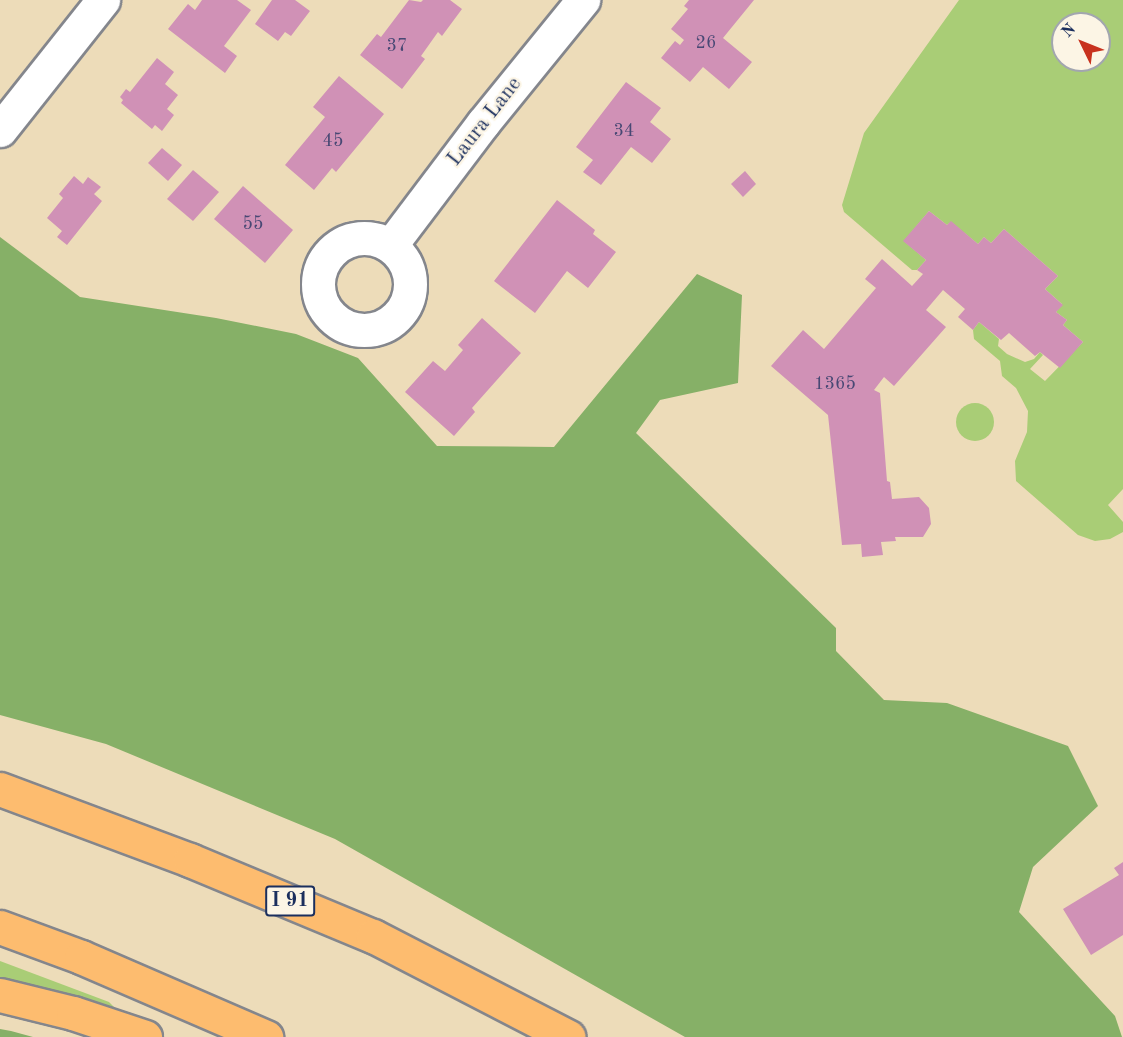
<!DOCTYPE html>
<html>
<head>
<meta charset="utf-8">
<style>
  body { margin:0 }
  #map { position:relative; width:1123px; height:1037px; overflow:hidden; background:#eddcb9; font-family:"Old Standard TT",serif }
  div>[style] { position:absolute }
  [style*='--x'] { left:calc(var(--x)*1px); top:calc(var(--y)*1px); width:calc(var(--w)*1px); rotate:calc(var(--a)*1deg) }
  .green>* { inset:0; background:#a9cd76 }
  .round { border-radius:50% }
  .forest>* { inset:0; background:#86b067 }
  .building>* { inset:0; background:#d091b6 }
  .roads { filter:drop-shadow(2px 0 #84868c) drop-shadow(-2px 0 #84868c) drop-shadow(0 2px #84868c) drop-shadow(0 -2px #84868c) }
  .minor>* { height:33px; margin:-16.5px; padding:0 16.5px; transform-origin:16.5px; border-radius:16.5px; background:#fff }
  .minor>.ring { margin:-16.5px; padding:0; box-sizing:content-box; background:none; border:33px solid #fff; border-radius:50% }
  .motorway>* { height:33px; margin:-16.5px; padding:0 16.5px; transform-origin:16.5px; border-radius:16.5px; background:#fdbc6f }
  span { translate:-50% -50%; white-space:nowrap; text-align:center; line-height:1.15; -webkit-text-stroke:4.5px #fcf5e5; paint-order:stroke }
  .number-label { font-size:18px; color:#484874 }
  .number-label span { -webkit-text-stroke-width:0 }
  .shield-label span { padding:2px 4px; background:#fcf5e5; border:2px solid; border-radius:4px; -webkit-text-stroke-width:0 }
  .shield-label { font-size:20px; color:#1b2f5e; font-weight:700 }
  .street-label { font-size:21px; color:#1b2f5e }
  .north { position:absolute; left:1051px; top:12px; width:60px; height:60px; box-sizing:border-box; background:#fcf5e5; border:2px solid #a2a6af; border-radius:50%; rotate:313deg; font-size:16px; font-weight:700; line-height:24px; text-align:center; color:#1b2f5e }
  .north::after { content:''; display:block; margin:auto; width:21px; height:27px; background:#c8321e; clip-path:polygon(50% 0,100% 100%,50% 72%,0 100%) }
</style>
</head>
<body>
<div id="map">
  <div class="green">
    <i style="clip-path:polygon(evenodd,959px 0,1123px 0,1123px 489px,1108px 505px,1123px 522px,1123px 532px,1110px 539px,1095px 541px,1078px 535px,1016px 481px,1015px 461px,1027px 432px,1028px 411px,1016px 388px,1002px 376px,1000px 361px,974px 339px,973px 330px,979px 322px,999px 339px,998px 346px,1007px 354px,1025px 362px,1034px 359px,1040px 352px,1043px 355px,1030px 369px,1045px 381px,1083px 342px,1063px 325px,1067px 320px,1056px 312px,1062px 304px,1045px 289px,1058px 276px,1004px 229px,991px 243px,984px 237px,978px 244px,951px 222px,947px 225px,929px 211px,904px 241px,926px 260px,917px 270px,912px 270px,844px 212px,842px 205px,864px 133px,959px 0,1063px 24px,1099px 24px,1099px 60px,1063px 60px,1063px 24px)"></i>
    <i class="round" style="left:956px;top:403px;width:38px;height:38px"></i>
    <i style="clip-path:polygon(0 961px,109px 1002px,115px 1008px,112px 1011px,0 981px)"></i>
  </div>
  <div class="forest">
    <i style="clip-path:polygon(0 237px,80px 297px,216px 318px,296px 334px,358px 358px,437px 446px,554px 447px,697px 274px,742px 295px,738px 383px,660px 400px,636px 433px,836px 628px,836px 651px,884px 700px,947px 703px,1068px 746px,1098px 806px,1033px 867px,1019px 912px,1115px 1016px,1122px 1037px,685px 1037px,335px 839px,106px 744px,0 715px)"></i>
    <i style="clip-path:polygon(0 1029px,11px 1031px,33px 1037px,0 1037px)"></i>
  </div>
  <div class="building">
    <i style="clip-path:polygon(202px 0,237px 0,251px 10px,224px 46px,237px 56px,225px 73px,168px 29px,188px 4px,195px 10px)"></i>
    <i style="clip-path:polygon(272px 0,295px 0,310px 11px,291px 36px,285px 32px,278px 41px,255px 24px)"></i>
    <i style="clip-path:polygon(409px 0,421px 2px,423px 0,450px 0,462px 9px,442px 36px,438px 32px,421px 56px,425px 59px,402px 89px,360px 55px,377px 34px,381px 37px)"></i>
    <i style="clip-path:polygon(689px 0,754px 0,723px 38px,752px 62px,729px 89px,703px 67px,690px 82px,661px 58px,675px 41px,680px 45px,684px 40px,671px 29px,688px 9px,684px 6px)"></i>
    <i style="clip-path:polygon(157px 58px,174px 72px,165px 84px,178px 95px,167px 109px,174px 115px,162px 131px,155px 125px,152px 129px,121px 103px,123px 100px,120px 97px,126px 89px,130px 92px)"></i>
    <i style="clip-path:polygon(339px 76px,384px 114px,336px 172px,332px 168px,314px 190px,285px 165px,325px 117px,313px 107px)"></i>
    <i style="clip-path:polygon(626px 82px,661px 108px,650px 122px,671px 139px,652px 163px,631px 147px,601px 185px,583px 172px,593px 160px,576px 147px)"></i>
    <i style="clip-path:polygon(162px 148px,182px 165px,168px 181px,148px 163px)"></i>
    <i style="clip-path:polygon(193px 170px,219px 192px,193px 221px,167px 199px)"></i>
    <i style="clip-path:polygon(745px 171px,756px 184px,743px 197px,731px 184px)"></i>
    <i style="clip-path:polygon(74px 176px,83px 184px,88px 177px,101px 187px,94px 194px,102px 201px,67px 245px,57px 237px,62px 231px,47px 218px,63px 198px,59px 194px)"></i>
    <i style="clip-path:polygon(243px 186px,293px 230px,265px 263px,214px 219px)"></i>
    <i style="clip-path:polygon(557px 200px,595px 230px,593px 234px,616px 252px,588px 288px,567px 271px,535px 313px,494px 281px)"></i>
    <i style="clip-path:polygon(929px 211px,947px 225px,951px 221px,978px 244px,984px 237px,991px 243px,1004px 229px,1058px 276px,1045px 289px,1063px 305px,1056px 312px,1067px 320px,1063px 325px,1083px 342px,1060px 368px,1040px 352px,1035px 356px,1009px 333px,1001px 340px,979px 322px,973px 330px,958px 317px,965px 309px,943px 290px,926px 310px,946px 327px,894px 386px,884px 377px,874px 390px,880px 393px,887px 481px,890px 482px,892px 499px,919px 497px,929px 508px,931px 524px,923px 537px,895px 537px,896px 541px,881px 542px,883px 555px,862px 557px,861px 544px,842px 545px,828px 415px,771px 366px,803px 330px,824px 349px,876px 288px,865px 279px,882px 259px,912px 286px,923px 274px,917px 270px,926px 260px,903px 241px)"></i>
    <i style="clip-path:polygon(482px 318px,521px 353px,472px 408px,475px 412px,454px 436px,405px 392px,433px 361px,445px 371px,463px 350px,458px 345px)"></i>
    <i style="clip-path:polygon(1123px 862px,1123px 935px,1091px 955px,1063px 909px,1119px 875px,1114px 868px)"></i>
  </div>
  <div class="roads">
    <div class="minor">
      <i style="--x:0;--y:130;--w:166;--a:-51.6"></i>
      <i class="ring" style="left:318px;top:238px;width:59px;height:59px"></i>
      <i style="--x:390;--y:246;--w:154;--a:-52.9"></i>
      <i style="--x:483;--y:123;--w:159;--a:-50.9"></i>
    </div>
    <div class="motorway">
      <i style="--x:0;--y:789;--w:203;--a:20.5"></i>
      <i style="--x:190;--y:860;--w:198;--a:22.6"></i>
      <i style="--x:373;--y:936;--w:220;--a:27.3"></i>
      <i style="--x:0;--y:927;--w:86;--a:20.3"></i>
      <i style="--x:81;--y:957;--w:202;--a:23.4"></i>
      <i style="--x:0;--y:995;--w:75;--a:13.9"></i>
      <i style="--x:73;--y:1013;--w:76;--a:18.4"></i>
    </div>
  </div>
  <div class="number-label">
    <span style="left:706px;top:43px">26</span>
    <span style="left:397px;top:46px">37</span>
    <span style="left:624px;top:131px">34</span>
    <span style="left:333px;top:141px">45</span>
    <span style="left:253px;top:224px">55</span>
    <span style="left:835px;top:384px">1365</span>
  </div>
  <div class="shield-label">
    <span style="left:290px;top:901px">I 91</span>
  </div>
  <div class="street-label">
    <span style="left:485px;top:122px;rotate:-52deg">Laura Lane</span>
  </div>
  <div class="north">N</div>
</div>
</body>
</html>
